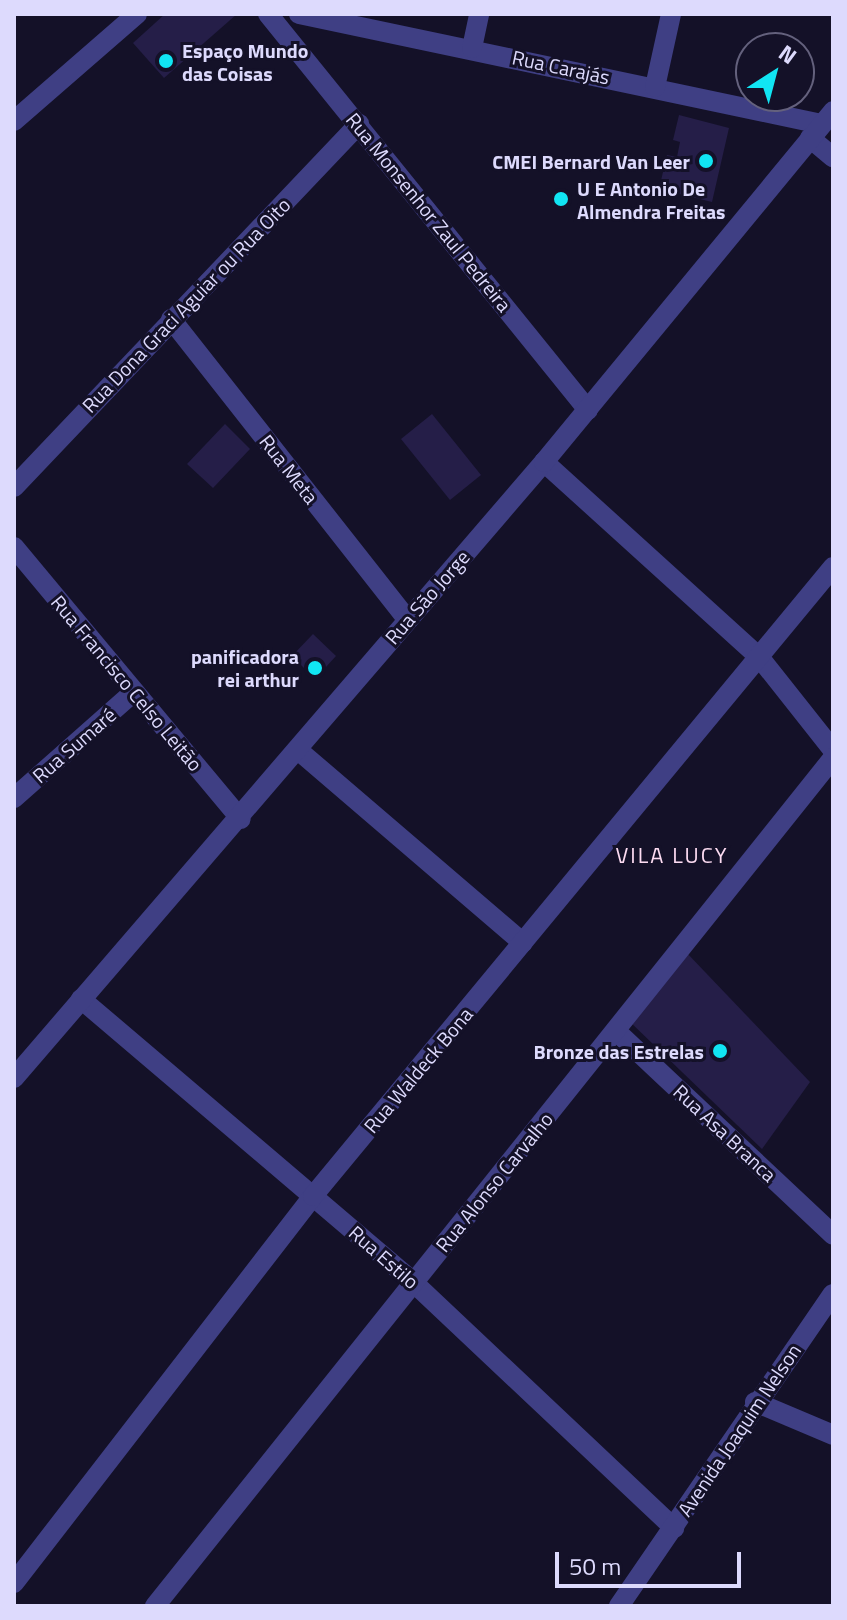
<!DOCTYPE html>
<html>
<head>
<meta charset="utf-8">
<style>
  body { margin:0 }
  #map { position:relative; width:847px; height:1620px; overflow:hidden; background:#141128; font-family:"Titillium Web",sans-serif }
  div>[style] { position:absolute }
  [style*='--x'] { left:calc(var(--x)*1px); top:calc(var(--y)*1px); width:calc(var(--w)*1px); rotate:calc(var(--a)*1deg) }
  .building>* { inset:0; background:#251e48 }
  .minor>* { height:20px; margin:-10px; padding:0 10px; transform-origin:10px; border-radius:10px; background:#3f3f84 }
  .tertiary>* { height:20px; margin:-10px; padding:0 10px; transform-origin:10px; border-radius:10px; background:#3f3f84 }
  .dots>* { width:22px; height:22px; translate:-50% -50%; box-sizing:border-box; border:4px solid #141128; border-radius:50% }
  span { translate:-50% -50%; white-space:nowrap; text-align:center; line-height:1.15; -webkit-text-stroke:6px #141128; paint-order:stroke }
  .poi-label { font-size:20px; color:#dddafd; font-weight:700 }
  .left { translate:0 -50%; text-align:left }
  .right { translate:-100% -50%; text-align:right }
  .street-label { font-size:20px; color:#dddafd }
  .neighbourhood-label { font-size:22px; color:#fddcf2; letter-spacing:2px }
  .frame { position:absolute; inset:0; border:16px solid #dddafd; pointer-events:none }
  .north { position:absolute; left:735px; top:32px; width:80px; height:80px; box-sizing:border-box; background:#141128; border:2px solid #64617d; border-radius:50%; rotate:36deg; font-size:22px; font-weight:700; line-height:32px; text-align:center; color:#dddafd }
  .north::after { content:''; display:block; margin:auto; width:28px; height:36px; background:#11e5f3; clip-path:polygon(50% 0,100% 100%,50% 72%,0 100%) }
  .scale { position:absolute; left:555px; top:1552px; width:186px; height:36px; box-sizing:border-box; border:4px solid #dddafd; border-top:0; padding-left:10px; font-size:24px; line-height:28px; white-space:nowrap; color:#dddafd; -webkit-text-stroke:6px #141128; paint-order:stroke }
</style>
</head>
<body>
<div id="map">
  <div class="building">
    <i style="clip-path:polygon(165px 14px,237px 14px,164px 78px,133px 43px)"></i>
    <i style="clip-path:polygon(679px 115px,729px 128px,712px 202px,659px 189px,667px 155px,677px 157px,680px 142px,673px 140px)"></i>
    <i style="clip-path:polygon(432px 414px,481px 475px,450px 500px,401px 439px)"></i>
    <i style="clip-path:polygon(225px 424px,250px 449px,213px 488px,187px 464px)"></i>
    <i style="clip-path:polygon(313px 634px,336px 656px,315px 679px,292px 656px)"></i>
    <i style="clip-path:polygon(685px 951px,810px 1082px,762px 1149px,628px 1020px)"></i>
  </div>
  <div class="minor">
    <i style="--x:268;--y:14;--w:509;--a:51.06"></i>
    <i style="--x:299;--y:14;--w:533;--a:11.9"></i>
    <i style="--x:472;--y:48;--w:35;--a:-78"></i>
    <i style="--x:655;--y:87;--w:75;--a:-77.6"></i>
    <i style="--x:14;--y:121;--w:163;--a:-41"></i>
    <i style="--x:810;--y:138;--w:30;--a:40"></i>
    <i style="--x:171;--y:319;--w:382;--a:51.8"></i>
    <i style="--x:544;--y:462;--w:292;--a:42.2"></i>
    <i style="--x:760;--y:658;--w:117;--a:51.6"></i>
    <i style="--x:14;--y:487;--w:501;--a:-46.46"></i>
    <i style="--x:14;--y:547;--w:354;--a:50.2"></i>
    <i style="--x:298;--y:750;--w:296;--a:40.6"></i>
    <i style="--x:14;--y:798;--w:160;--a:-41.5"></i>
    <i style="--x:81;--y:999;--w:436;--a:40.4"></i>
    <i style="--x:413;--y:1282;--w:359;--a:43.3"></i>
    <i style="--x:616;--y:1031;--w:298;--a:43.2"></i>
    <i style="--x:14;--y:1078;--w:813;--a:-49.29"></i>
    <i style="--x:544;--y:462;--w:455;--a:-50.5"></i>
    <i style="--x:755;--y:1402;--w:85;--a:22.9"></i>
    <i style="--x:14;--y:1583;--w:489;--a:-52.3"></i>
    <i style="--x:313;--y:1196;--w:816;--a:-50.42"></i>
    <i style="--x:155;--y:1606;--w:1086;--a:-51.36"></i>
  </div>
  <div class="tertiary">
    <i style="--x:619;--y:1606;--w:378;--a:-55.6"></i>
  </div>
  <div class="dots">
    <i style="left:166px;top:61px;background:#11e5f3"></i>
    <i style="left:706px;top:161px;background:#11e5f3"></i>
    <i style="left:561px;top:199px;background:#11e5f3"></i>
    <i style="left:315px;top:668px;background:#11e5f3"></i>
    <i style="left:720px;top:1051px;background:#11e5f3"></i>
  </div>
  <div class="poi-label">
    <span class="left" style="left:182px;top:62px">Espaço Mundo<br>das Coisas</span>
    <span class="right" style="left:690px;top:161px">CMEI Bernard Van Leer</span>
    <span class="left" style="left:577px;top:200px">U E Antonio De<br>Almendra Freitas</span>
    <span class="right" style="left:299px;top:668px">panificadora<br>rei arthur</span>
    <span class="right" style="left:704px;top:1051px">Bronze das Estrelas</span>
  </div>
  <div class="street-label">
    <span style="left:561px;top:67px;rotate:12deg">Rua Carajás</span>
    <span style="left:429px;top:212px;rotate:51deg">Rua Monsenhor Zaul Pedreira</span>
    <span style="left:186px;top:305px;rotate:-46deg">Rua Dona Graci Aguiar ou Rua Oito</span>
    <span style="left:289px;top:469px;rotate:52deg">Rua Meta</span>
    <span style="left:427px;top:597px;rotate:-49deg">Rua São Jorge</span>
    <span style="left:127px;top:683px;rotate:50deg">Rua Francisco Celso Leitão</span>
    <span style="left:74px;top:745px;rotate:-41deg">Rua Sumaré</span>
    <span style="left:418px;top:1070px;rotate:-50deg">Rua Waldeck Bona</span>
    <span style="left:725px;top:1133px;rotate:43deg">Rua Asa Branca</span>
    <span style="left:494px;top:1182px;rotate:-51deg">Rua Alonso Carvalho</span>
    <span style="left:384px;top:1257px;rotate:41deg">Rua Estilo</span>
    <span style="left:739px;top:1430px;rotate:-56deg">Avenida Joaquim Nelson</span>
  </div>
  <div class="neighbourhood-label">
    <span style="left:672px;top:856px">VILA LUCY</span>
  </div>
  <div class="frame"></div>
  <div class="north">N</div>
  <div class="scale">50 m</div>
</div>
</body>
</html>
